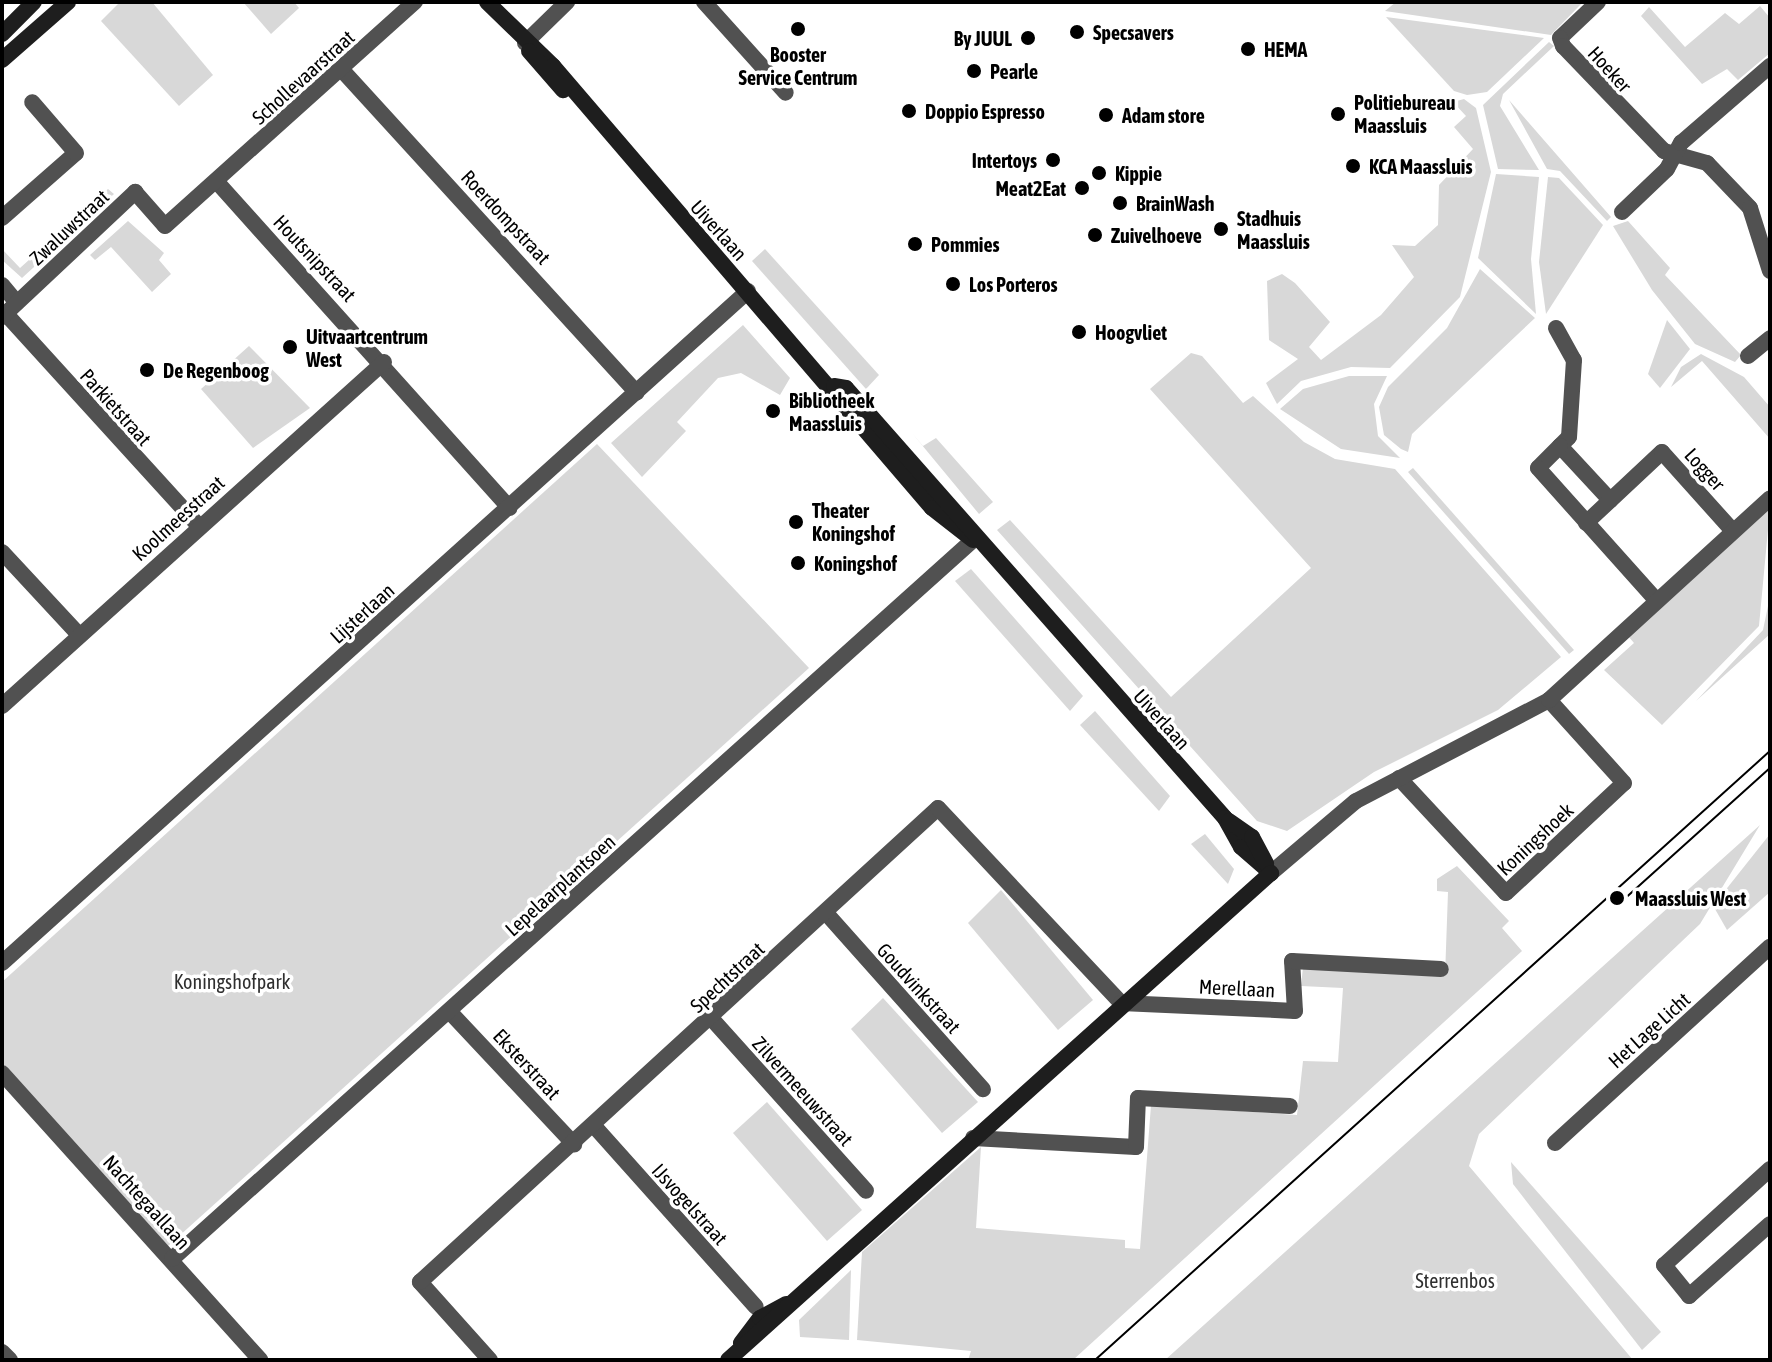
<!DOCTYPE html>
<html>
<head>
<meta charset="utf-8">
<style>
  body { margin:0 }
  #map { position:relative; width:1772px; height:1362px; overflow:hidden; background:#fff; font-family:"Asap Condensed",sans-serif }
  div>[style] { position:absolute }
  [style*='--x'] { left:calc(var(--x)*1px); top:calc(var(--y)*1px); width:calc(var(--w)*1px); rotate:calc(var(--a)*1deg) }
  .green>* { inset:0; background:#d8d8d8 }
  .street>* { height:16px; margin:-8px; padding:0 8px; transform-origin:8px; border-radius:8px; background:#515151 }
  .secondary>* { height:16px; margin:-8px; padding:0 8px; transform-origin:8px; border-radius:8px; background:#1e1e1e }
  .tram>* { height:2px; margin:-1px; padding:0 1px; transform-origin:1px; border-radius:1px; background:#000 }
  .dots>* { width:22px; height:22px; translate:-50% -50%; box-sizing:border-box; border:4px solid #fff; border-radius:50% }
  span { translate:-50% -50%; white-space:nowrap; text-align:center; line-height:1.15; -webkit-text-stroke:7px #fff; paint-order:stroke }
  .poi-label { font-size:20px; color:#000; font-weight:700 }
  .left { translate:0 -50%; text-align:left }
  .right { translate:-100% -50%; text-align:right }
  .street-label { font-size:20px; color:#000 }
  .park-label { font-size:20px; color:#2f2f2f }
  .frame { position:absolute; inset:0; border:4px solid #000; pointer-events:none }
</style>
</head>
<body>
<div id="map">
  <div class="green">
    <i style="clip-path:polygon(120px 2px,152px 2px,213px 75px,179px 106px,101px 21px)"></i>
    <i style="clip-path:polygon(243px 2px,294px 2px,299px 8px,271px 34px)"></i>
    <i style="clip-path:polygon(1396px 2px,1583px 2px,1551px 35px,1385px 11px)"></i>
    <i style="clip-path:polygon(1760px 6px,1770px 18px,1770px 53px,1738px 80px,1727px 69px,1702px 84px,1641px 16px,1649px 7px,1685px 47px,1725px 13px,1739px 24px)"></i>
    <i style="clip-path:polygon(1386px 17px,1544px 38px,1487px 92px,1467px 95px,1454px 91px)"></i>
    <i style="clip-path:polygon(1549px 42px,1554px 46px,1503px 94px,1500px 106px,1539px 170px,1498px 169px,1483px 105px)"></i>
    <i style="clip-path:polygon(1464px 99px,1476px 108px,1491px 172px,1460px 297px,1390px 368px,1351px 367px,1301px 381px,1277px 404px,1266px 383px,1298px 359px,1269px 340px,1267px 281px,1282px 274px,1295px 283px,1330px 322px,1309px 347px,1321px 360px,1381px 315px,1414px 277px,1392px 245px,1415px 246px,1438px 225px,1439px 185px,1473px 149px,1454px 127px,1466px 116px,1453px 102px)"></i>
    <i style="clip-path:polygon(1509px 100px,1611px 217px,1607px 221px,1560px 171px,1547px 169px)"></i>
    <i style="clip-path:polygon(1496px 174px,1539px 177px,1531px 259px,1536px 314px,1478px 258px)"></i>
    <i style="clip-path:polygon(1548px 177px,1559px 178px,1603px 225px,1546px 314px,1539px 262px)"></i>
    <i style="clip-path:polygon(108px 189px,114px 194px,22px 278px,2px 260px,2px 249px,20px 268px)"></i>
    <i style="clip-path:polygon(128px 221px,164px 253px,159px 260px,171px 274px,152px 292px,111px 247px,95px 260px,90px 255px)"></i>
    <i style="clip-path:polygon(1628px 221px,1670px 268px,1665px 275px,1741px 355px,1735px 362px,1695px 344px,1652px 290px,1613px 226px)"></i>
    <i style="clip-path:polygon(765px 249px,879px 375px,866px 389px,752px 261px)"></i>
    <i style="clip-path:polygon(1480px 269px,1535px 318px,1412px 434px,1408px 452px,1401px 449px,1384px 435px,1379px 407px,1388px 387px,1447px 328px)"></i>
    <i style="clip-path:polygon(1667px 320px,1690px 349px,1660px 388px,1648px 374px)"></i>
    <i style="clip-path:polygon(743px 325px,790px 378px,780px 395px,741px 373px,718px 378px,677px 422px,686px 431px,642px 477px,611px 443px)"></i>
    <i style="clip-path:polygon(249px 346px,310px 408px,253px 448px,201px 389px)"></i>
    <i style="clip-path:polygon(1191px 353px,1202px 356px,1243px 403px,1253px 396px,1304px 442px,1335px 459px,1395px 469px,1561px 657px,1498px 710px,1374px 772px,1287px 831px,1257px 821px,997px 530px,1010px 520px,1171px 697px,1311px 568px,1150px 389px)"></i>
    <i style="clip-path:polygon(1701px 354px,1744px 377px,1770px 407px,1770px 439px,1702px 361px,1671px 387px,1681px 367px)"></i>
    <i style="clip-path:polygon(1349px 376px,1387px 376px,1374px 404px,1378px 436px,1400px 458px,1341px 449px,1280px 409px,1303px 389px)"></i>
    <i style="clip-path:polygon(912px 433px,923px 446px,936px 438px,993px 502px,979px 514px)"></i>
    <i style="clip-path:polygon(597px 444px,809px 668px,168px 1246px,2px 1063px,2px 982px)"></i>
    <i style="clip-path:polygon(1413px 468px,1574px 650px,1569px 654px,1408px 472px)"></i>
    <i style="clip-path:polygon(1770px 508px,1759px 626px,1662px 725px,1604px 670px,1634px 643px,1628px 636px)"></i>
    <i style="clip-path:polygon(971px 569px,1083px 696px,1070px 711px,955px 581px)"></i>
    <i style="clip-path:polygon(1768px 606px,1770px 634px,1696px 701px,1763px 630px)"></i>
    <i style="clip-path:polygon(1095px 711px,1170px 796px,1159px 811px,1080px 725px)"></i>
    <i style="clip-path:polygon(1760px 825px,1700px 924px,1479px 1134px,1469px 1166px,1633px 1360px,1165px 1360px)"></i>
    <i style="clip-path:polygon(1205px 834px,1234px 869px,1228px 884px,1191px 844px)"></i>
    <i style="clip-path:polygon(1770px 834px,1770px 892px,1727px 930px,1715px 909px,1720px 897px)"></i>
    <i style="clip-path:polygon(1457px 866px,1509px 921px,1502px 928px,1522px 951px,1073px 1360px,968px 1360px,971px 1351px,857px 1340px,862px 1252px,981px 1147px,976px 1228px,1125px 1240px,1125px 1248px,1140px 1249px,1151px 1105px,1297px 1115px,1303px 1061px,1338px 1062px,1343px 988px,1301px 986px,1303px 967px,1445px 976px,1448px 892px,1437px 891px,1437px 879px)"></i>
    <i style="clip-path:polygon(1001px 890px,1093px 1000px,1058px 1030px,968px 923px)"></i>
    <i style="clip-path:polygon(883px 998px,978px 1102px,942px 1133px,851px 1029px)"></i>
    <i style="clip-path:polygon(767px 1102px,862px 1210px,827px 1241px,733px 1133px)"></i>
    <i style="clip-path:polygon(1511px 1162px,1661px 1332px,1642px 1350px,1513px 1184px)"></i>
    <i style="clip-path:polygon(851px 1270px,849px 1340px,800px 1337px,799px 1320px)"></i>
  </div>
  <div class="street">
    <i style="--x:704;--y:2;--w:122;--a:48"></i>
    <i style="--x:1598;--y:2;--w:52;--a:136.5"></i>
    <i style="--x:1560;--y:38;--w:9;--a:69"></i>
    <i style="--x:1563;--y:46;--w:146;--a:46.1"></i>
    <i style="--x:1664;--y:151;--w:45;--a:15.6"></i>
    <i style="--x:1707;--y:163;--w:62;--a:46.3"></i>
    <i style="--x:1750;--y:208;--w:66;--a:72.4"></i>
    <i style="--x:525;--y:43;--w:59;--a:-44.3"></i>
    <i style="--x:342;--y:70;--w:437;--a:47.6"></i>
    <i style="--x:217;--y:182;--w:438;--a:48.1"></i>
    <i style="--x:1622;--y:212;--w:62;--a:-43.7"></i>
    <i style="--x:1667;--y:169;--w:30;--a:-62"></i>
    <i style="--x:1681;--y:143;--w:118;--a:-40.9"></i>
    <i style="--x:2;--y:218;--w:98;--a:-41.3"></i>
    <i style="--x:76;--y:153;--w:67;--a:-130.8"></i>
    <i style="--x:2;--y:285;--w:23;--a:50"></i>
    <i style="--x:6;--y:314;--w:285;--a:47.7"></i>
    <i style="--x:2;--y:317;--w:183;--a:-43.2"></i>
    <i style="--x:135;--y:192;--w:45;--a:48.6"></i>
    <i style="--x:165;--y:226;--w:336;--a:-41.9"></i>
    <i style="--x:1556;--y:328;--w:37;--a:61"></i>
    <i style="--x:1574;--y:360;--w:77;--a:93.7"></i>
    <i style="--x:1569;--y:437;--w:13;--a:135"></i>
    <i style="--x:1560;--y:446;--w:74;--a:47.2"></i>
    <i style="--x:1748;--y:356;--w:28;--a:-39"></i>
    <i style="--x:1560;--y:446;--w:31;--a:135"></i>
    <i style="--x:1538;--y:468;--w:178;--a:48.2"></i>
    <i style="--x:1586;--y:523;--w:104;--a:-43.1"></i>
    <i style="--x:1662;--y:452;--w:106;--a:48.1"></i>
    <i style="--x:2;--y:552;--w:113;--a:47.1"></i>
    <i style="--x:2;--y:706;--w:514;--a:-42"></i>
    <i style="--x:1399;--y:778;--w:157;--a:47.1"></i>
    <i style="--x:1506;--y:893;--w:161;--a:-43"></i>
    <i style="--x:1624;--y:783;--w:112;--a:-132.1"></i>
    <i style="--x:1271;--y:873;--w:111;--a:-40.3"></i>
    <i style="--x:1356;--y:801;--w:218;--a:-27.6"></i>
    <i style="--x:1549;--y:700;--w:299;--a:-42.4"></i>
    <i style="--x:826;--y:913;--w:236;--a:48.3"></i>
    <i style="--x:2;--y:963;--w:1004;--a:-42.01"></i>
    <i style="--x:449;--y:1011;--w:183;--a:46.8"></i>
    <i style="--x:711;--y:1018;--w:232;--a:48.1"></i>
    <i style="--x:2;--y:1073;--w:386;--a:48"></i>
    <i style="--x:595;--y:1127;--w:241;--a:48.2"></i>
    <i style="--x:973;--y:1138;--w:163;--a:3.2"></i>
    <i style="--x:1136;--y:1147;--w:49;--a:-87.7"></i>
    <i style="--x:1138;--y:1098;--w:152;--a:3"></i>
    <i style="--x:1555;--y:1143;--w:291;--a:-42.4"></i>
    <i style="--x:1770;--y:1169;--w:143;--a:137.8"></i>
    <i style="--x:1664;--y:1265;--w:40;--a:51"></i>
    <i style="--x:1689;--y:1296;--w:108;--a:-41.6"></i>
    <i style="--x:172;--y:1259;--w:1076;--a:-41.91"></i>
    <i style="--x:2;--y:1352;--w:11;--a:45"></i>
    <i style="--x:490;--y:1360;--w:105;--a:-131.9"></i>
    <i style="--x:420;--y:1282;--w:702;--a:-42.46"></i>
    <i style="--x:938;--y:808;--w:267;--a:46.8"></i>
    <i style="--x:1121;--y:1003;--w:174;--a:2.6"></i>
    <i style="--x:1295;--y:1011;--w:50;--a:-93.4"></i>
    <i style="--x:1292;--y:961;--w:149;--a:3.1"></i>
  </div>
  <div class="secondary">
    <i style="--x:487;--y:2;--w:92;--a:44.1"></i>
    <i style="--x:553;--y:66;--w:582;--a:49.39"></i>
    <i style="--x:932;--y:508;--w:52;--a:38"></i>
    <i style="--x:2;--y:34;--w:45;--a:-45"></i>
    <i style="--x:529;--y:51;--w:52;--a:48.9"></i>
    <i style="--x:2;--y:60;--w:88;--a:-41.3"></i>
    <i style="--x:834;--y:386;--w:12;--a:9"></i>
    <i style="--x:846;--y:388;--w:573;--a:48.61"></i>
    <i style="--x:1225;--y:818;--w:33;--a:61"></i>
    <i style="--x:1241;--y:847;--w:40;--a:41"></i>
    <i style="--x:1229;--y:821;--w:28;--a:35"></i>
    <i style="--x:1252;--y:837;--w:30;--a:62"></i>
    <i style="--x:741;--y:1343;--w:31;--a:-53"></i>
    <i style="--x:760;--y:1318;--w:30;--a:-28"></i>
    <i style="--x:728;--y:1360;--w:729;--a:-41.89"></i>
  </div>
  <div class="tram">
    <i style="--x:1621;--y:902;--w:200;--a:-42"></i>
    <i style="--x:1095;--y:1360;--w:909;--a:-42.06"></i>
  </div>
  <div class="dots">
    <i style="left:798px;top:29px;background:#000"></i>
    <i style="left:1077px;top:32px;background:#000"></i>
    <i style="left:1028px;top:38px;background:#000"></i>
    <i style="left:1248px;top:49px;background:#000"></i>
    <i style="left:974px;top:71px;background:#000"></i>
    <i style="left:909px;top:111px;background:#000"></i>
    <i style="left:1338px;top:114px;background:#000"></i>
    <i style="left:1106px;top:115px;background:#000"></i>
    <i style="left:1053px;top:160px;background:#000"></i>
    <i style="left:1353px;top:166px;background:#000"></i>
    <i style="left:1099px;top:173px;background:#000"></i>
    <i style="left:1082px;top:188px;background:#000"></i>
    <i style="left:1120px;top:203px;background:#000"></i>
    <i style="left:1221px;top:229px;background:#000"></i>
    <i style="left:1095px;top:235px;background:#000"></i>
    <i style="left:915px;top:244px;background:#000"></i>
    <i style="left:953px;top:284px;background:#000"></i>
    <i style="left:1079px;top:332px;background:#000"></i>
    <i style="left:290px;top:347px;background:#000"></i>
    <i style="left:147px;top:370px;background:#000"></i>
    <i style="left:773px;top:411px;background:#000"></i>
    <i style="left:796px;top:522px;background:#000"></i>
    <i style="left:798px;top:563px;background:#000"></i>
    <i style="left:1617px;top:898px;background:#000"></i>
  </div>
  <div class="poi-label">
    <span class="left" style="left:1093px;top:32px">Specsavers</span>
    <span class="right" style="left:1012px;top:38px">By JUUL</span>
    <span class="left" style="left:1264px;top:49px">HEMA</span>
    <span style="left:798px;top:66px">Booster<br>Service Centrum</span>
    <span class="left" style="left:990px;top:71px">Pearle</span>
    <span class="left" style="left:1354px;top:114px">Politiebureau<br>Maassluis</span>
    <span class="left" style="left:925px;top:111px">Doppio Espresso</span>
    <span class="left" style="left:1122px;top:115px">Adam store</span>
    <span class="right" style="left:1037px;top:160px">Intertoys</span>
    <span class="left" style="left:1369px;top:166px">KCA Maassluis</span>
    <span class="left" style="left:1115px;top:173px">Kippie</span>
    <span class="right" style="left:1066px;top:188px">Meat2Eat</span>
    <span class="left" style="left:1136px;top:203px">BrainWash</span>
    <span class="left" style="left:1237px;top:230px">Stadhuis<br>Maassluis</span>
    <span class="left" style="left:1111px;top:235px">Zuivelhoeve</span>
    <span class="left" style="left:931px;top:244px">Pommies</span>
    <span class="left" style="left:969px;top:284px">Los Porteros</span>
    <span class="left" style="left:1095px;top:332px">Hoogvliet</span>
    <span class="left" style="left:306px;top:348px">Uitvaartcentrum<br>West</span>
    <span class="left" style="left:163px;top:370px">De Regenboog</span>
    <span class="left" style="left:789px;top:412px">Bibliotheek<br>Maassluis</span>
    <span class="left" style="left:812px;top:522px">Theater<br>Koningshof</span>
    <span class="left" style="left:814px;top:563px">Koningshof</span>
    <span class="left" style="left:1635px;top:898px">Maassluis West</span>
  </div>
  <div class="street-label">
    <span style="left:1610px;top:69px;rotate:48deg">Hoeker</span>
    <span style="left:303px;top:77px;rotate:-42deg">Schollevaarstraat</span>
    <span style="left:506px;top:217px;rotate:47deg">Roerdompstraat</span>
    <span style="left:69px;top:227px;rotate:-43deg">Zwaluwstraat</span>
    <span style="left:719px;top:230px;rotate:48deg">Uiverlaan</span>
    <span style="left:315px;top:258px;rotate:47deg">Houtsnipstraat</span>
    <span style="left:116px;top:407px;rotate:48deg">Parkietstraat</span>
    <span style="left:1705px;top:469px;rotate:48deg">Logger</span>
    <span style="left:178px;top:518px;rotate:-42deg">Koolmeesstraat</span>
    <span style="left:362px;top:613px;rotate:-42deg">Lijsterlaan</span>
    <span style="left:1162px;top:719px;rotate:48deg">Uiverlaan</span>
    <span style="left:1535px;top:839px;rotate:-43deg">Koningshoek</span>
    <span style="left:560px;top:885px;rotate:-42deg">Lepelaarplantsoen</span>
    <span style="left:727px;top:977px;rotate:-43deg">Spechtstraat</span>
    <span style="left:919px;top:988px;rotate:48deg">Goudvinkstraat</span>
    <span style="left:1237px;top:988px;rotate:3deg">Merellaan</span>
    <span style="left:1649px;top:1030px;rotate:-42deg">Het Lage Licht</span>
    <span style="left:527px;top:1064px;rotate:47deg">Eksterstraat</span>
    <span style="left:803px;top:1091px;rotate:48deg">Zilvermeeuwstraat</span>
    <span style="left:147px;top:1202px;rotate:48deg">Nachtegaallaan</span>
    <span style="left:690px;top:1204px;rotate:48deg">IJsvogelstraat</span>
  </div>
  <div class="park-label">
    <span style="left:232px;top:981px">Koningshofpark</span>
    <span style="left:1455px;top:1280px">Sterrenbos</span>
  </div>
  <div class="frame"></div>
</div>
</body>
</html>
